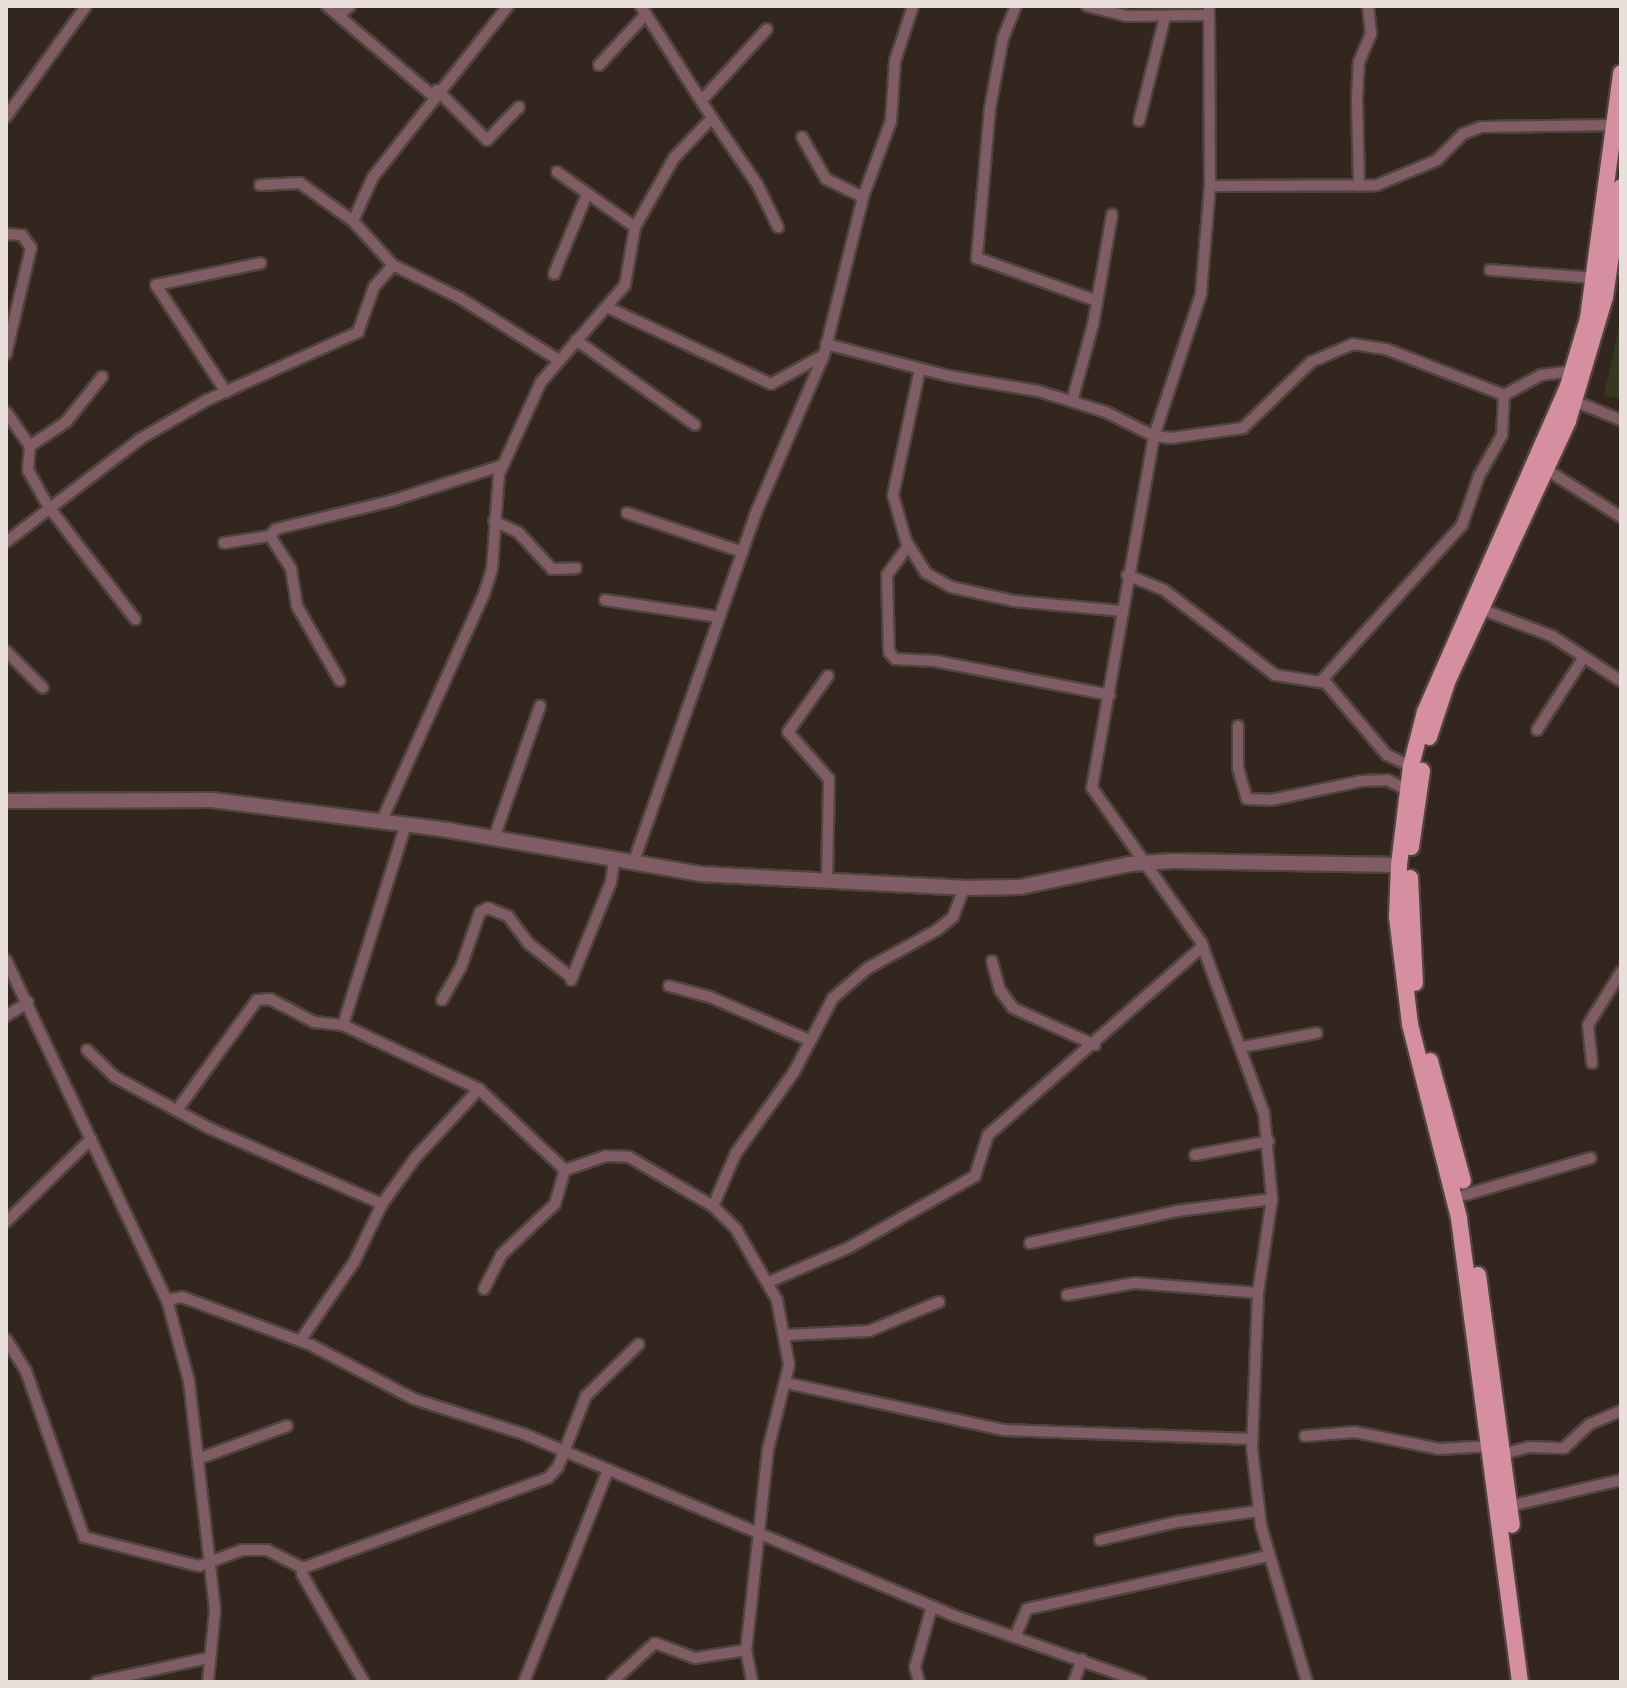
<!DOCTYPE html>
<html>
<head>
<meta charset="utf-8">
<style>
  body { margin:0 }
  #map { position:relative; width:1627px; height:1688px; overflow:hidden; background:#33261f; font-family:Jost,sans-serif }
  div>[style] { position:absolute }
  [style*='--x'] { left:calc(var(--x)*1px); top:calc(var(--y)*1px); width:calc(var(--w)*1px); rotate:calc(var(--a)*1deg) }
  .green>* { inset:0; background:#35391d }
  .roads { filter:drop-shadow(2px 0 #50443d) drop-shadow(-2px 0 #50443d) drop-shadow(0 2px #50443d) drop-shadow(0 -2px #50443d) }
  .minor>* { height:10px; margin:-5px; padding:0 5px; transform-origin:5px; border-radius:5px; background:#805d65 }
  .tertiary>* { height:14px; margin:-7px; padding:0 7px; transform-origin:7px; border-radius:7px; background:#805d65 }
  .primary>* { height:16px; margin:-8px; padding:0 8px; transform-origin:8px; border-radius:8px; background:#d68fa1 }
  span { translate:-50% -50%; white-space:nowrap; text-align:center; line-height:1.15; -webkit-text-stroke:7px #291c16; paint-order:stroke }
  .frame { position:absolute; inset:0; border:8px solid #e9e0dc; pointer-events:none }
</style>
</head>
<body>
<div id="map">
  <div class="green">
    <i style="clip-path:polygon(1621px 318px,1621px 399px,1604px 395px)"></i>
  </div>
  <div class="roads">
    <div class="minor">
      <i style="--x:327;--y:6;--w:138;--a:40.3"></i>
      <i style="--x:1016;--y:6;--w:35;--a:112"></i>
      <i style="--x:1003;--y:38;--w:71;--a:100.5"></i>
      <i style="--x:990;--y:108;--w:151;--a:95"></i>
      <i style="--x:977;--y:258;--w:127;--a:19.7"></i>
      <i style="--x:1087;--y:6;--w:41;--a:14"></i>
      <i style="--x:1127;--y:16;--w:81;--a:-0.7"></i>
      <i style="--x:1209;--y:6;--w:180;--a:89.7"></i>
      <i style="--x:1210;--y:186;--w:108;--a:94.8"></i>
      <i style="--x:1201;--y:294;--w:150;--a:108.3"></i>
      <i style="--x:1154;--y:436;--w:357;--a:100"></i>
      <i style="--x:1092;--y:788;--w:189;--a:54.7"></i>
      <i style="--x:1201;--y:942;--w:182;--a:69.8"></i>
      <i style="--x:1264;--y:1113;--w:86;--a:84.7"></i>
      <i style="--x:1272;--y:1199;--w:95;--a:98.5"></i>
      <i style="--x:1258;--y:1293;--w:156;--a:92.2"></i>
      <i style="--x:1252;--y:1449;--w:78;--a:83.3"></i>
      <i style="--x:1261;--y:1526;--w:163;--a:73.6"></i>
      <i style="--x:339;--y:15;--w:14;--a:-39"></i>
      <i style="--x:599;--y:65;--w:69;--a:-47.3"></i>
      <i style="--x:437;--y:90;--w:71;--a:45"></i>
      <i style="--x:487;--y:140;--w:46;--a:-45.9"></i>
      <i style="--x:702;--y:100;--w:96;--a:-47.5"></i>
      <i style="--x:6;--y:117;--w:137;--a:-54.2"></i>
      <i style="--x:712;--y:118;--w:80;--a:55.7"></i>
      <i style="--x:757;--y:184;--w:48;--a:64"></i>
      <i style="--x:1139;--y:121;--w:107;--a:-76"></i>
      <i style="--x:802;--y:137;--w:48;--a:60.3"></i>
      <i style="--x:826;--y:179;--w:41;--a:25.9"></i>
      <i style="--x:557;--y:172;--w:95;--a:35.2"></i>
      <i style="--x:1210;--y:186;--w:167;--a:-0.3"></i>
      <i style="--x:1377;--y:185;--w:65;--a:-22.6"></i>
      <i style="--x:1437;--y:160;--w:37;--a:-45"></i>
      <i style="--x:1463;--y:134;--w:19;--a:-21"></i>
      <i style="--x:1481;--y:127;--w:135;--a:-0.8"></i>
      <i style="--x:1359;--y:186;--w:88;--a:-91.3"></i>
      <i style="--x:1357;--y:98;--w:36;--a:-87"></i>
      <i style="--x:1359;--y:62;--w:30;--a:-67"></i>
      <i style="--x:1371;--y:34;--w:28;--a:-96"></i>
      <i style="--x:353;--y:221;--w:48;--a:-65.6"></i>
      <i style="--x:373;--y:177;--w:218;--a:-51.7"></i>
      <i style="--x:6;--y:234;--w:16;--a:4"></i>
      <i style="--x:22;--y:235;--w:16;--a:55"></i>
      <i style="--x:31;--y:248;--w:109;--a:103.3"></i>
      <i style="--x:393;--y:265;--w:75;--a:26.2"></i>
      <i style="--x:460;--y:298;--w:115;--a:32.2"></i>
      <i style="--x:1490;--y:270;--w:107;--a:4.3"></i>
      <i style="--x:554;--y:274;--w:87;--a:-67.6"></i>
      <i style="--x:609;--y:308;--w:179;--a:25.1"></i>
      <i style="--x:771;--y:384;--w:60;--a:-28.7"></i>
      <i style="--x:576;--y:340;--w:146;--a:35.5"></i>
      <i style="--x:826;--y:344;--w:127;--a:14.6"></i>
      <i style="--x:949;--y:376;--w:90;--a:9.6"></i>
      <i style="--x:1038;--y:391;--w:71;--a:17.2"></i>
      <i style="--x:1106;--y:412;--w:54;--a:26.6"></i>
      <i style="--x:1154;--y:436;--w:17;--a:7"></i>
      <i style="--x:1171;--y:438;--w:73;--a:-7.9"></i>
      <i style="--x:1243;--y:428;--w:95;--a:-44.1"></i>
      <i style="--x:1311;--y:362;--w:46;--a:-23.2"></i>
      <i style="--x:1353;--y:344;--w:33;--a:9"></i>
      <i style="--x:1386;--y:349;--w:127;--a:21.3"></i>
      <i style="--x:1504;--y:395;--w:42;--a:-28.4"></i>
      <i style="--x:1541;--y:375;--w:32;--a:-7"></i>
      <i style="--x:920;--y:369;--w:129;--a:102.1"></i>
      <i style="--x:893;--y:495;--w:48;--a:74.2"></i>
      <i style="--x:906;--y:541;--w:38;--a:58"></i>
      <i style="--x:926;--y:573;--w:29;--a:29"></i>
      <i style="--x:951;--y:587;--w:65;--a:12.5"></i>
      <i style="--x:1014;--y:601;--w:107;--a:5.3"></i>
      <i style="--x:226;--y:392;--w:128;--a:-123.2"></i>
      <i style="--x:156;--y:285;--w:107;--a:-11.8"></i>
      <i style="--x:1072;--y:401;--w:79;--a:-74.6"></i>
      <i style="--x:1093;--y:325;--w:112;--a:-80.2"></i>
      <i style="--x:1574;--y:401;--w:51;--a:22"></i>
      <i style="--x:6;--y:412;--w:42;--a:54.8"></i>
      <i style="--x:30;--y:446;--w:24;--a:95"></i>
      <i style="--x:28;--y:470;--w:41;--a:60.9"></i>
      <i style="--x:48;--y:506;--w:143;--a:52.4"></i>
      <i style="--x:30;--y:446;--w:43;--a:-33.7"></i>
      <i style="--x:66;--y:422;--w:58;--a:-51.3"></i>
      <i style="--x:1547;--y:470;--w:88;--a:32.4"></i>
      <i style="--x:627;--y:513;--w:122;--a:18.6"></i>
      <i style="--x:494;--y:521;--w:26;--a:25"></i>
      <i style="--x:518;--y:532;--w:50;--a:47.4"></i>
      <i style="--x:552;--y:569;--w:24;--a:-2"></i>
      <i style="--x:270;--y:536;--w:38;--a:57"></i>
      <i style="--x:291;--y:568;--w:38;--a:81"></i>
      <i style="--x:297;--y:606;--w:86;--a:60.2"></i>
      <i style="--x:6;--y:542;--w:169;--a:-37.5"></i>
      <i style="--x:140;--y:439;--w:78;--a:-30.2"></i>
      <i style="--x:207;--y:400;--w:166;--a:-24.2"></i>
      <i style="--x:358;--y:332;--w:48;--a:-70.4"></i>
      <i style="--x:374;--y:287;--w:29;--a:-49"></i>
      <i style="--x:393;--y:265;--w:59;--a:-132.3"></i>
      <i style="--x:353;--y:221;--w:65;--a:-144.4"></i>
      <i style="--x:300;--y:183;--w:40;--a:177.1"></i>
      <i style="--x:224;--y:543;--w:47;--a:-8.7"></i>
      <i style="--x:270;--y:536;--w:9;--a:-49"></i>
      <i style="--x:276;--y:529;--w:118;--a:-13.7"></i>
      <i style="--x:391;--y:501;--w:118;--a:-17.8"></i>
      <i style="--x:908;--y:546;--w:36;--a:126"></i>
      <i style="--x:887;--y:575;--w:77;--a:88.5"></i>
      <i style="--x:889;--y:652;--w:9;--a:49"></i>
      <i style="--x:895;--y:659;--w:40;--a:2.9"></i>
      <i style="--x:935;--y:661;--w:178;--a:11"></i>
      <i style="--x:1127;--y:575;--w:40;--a:22"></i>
      <i style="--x:1164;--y:590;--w:140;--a:37.4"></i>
      <i style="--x:1275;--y:675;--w:52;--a:8.9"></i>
      <i style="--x:1326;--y:683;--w:94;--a:49.7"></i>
      <i style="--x:1387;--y:755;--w:26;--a:25"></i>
      <i style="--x:605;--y:600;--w:115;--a:8.5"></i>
      <i style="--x:1481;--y:609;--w:76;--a:20.8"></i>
      <i style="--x:1552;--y:636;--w:82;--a:33.1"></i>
      <i style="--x:6;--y:651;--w:52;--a:45"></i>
      <i style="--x:1322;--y:680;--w:209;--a:-47.9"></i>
      <i style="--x:1462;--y:525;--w:52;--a:-70.9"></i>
      <i style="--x:1479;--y:476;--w:47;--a:-60.7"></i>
      <i style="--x:1502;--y:435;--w:40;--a:-87.1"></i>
      <i style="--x:1238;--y:726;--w:42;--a:90"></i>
      <i style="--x:1238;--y:768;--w:32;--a:74"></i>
      <i style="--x:1247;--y:799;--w:24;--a:2"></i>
      <i style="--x:1271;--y:800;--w:92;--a:-11.9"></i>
      <i style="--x:1361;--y:781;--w:27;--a:-2"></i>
      <i style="--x:1388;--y:780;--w:21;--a:28"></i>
      <i style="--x:1537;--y:730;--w:87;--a:-57.2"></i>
      <i style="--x:382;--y:820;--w:248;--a:-65.7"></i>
      <i style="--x:484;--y:594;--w:26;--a:-72"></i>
      <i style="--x:492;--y:569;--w:95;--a:-85.8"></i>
      <i style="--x:499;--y:474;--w:101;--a:-65.5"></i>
      <i style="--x:541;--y:382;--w:128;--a:-49.1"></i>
      <i style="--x:625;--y:285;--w:59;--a:-80.2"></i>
      <i style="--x:635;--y:227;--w:79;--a:-60.5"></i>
      <i style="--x:674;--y:158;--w:55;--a:-46.5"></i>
      <i style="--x:712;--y:118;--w:133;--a:-122.4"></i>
      <i style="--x:406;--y:824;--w:211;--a:107.4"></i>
      <i style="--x:343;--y:1025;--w:150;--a:25.2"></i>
      <i style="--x:494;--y:838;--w:140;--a:-70.8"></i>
      <i style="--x:633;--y:864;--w:370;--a:-70.7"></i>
      <i style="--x:755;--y:515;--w:174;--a:-66.7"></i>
      <i style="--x:824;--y:355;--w:163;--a:-76.1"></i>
      <i style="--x:863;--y:197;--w:81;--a:-69.8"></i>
      <i style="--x:891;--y:121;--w:60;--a:-86.2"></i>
      <i style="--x:895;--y:61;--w:58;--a:-71.9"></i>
      <i style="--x:827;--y:882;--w:103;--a:-88.9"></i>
      <i style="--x:829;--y:779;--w:62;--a:-131.1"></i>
      <i style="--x:788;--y:732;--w:69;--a:-54.5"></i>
      <i style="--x:6;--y:960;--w:376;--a:64.7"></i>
      <i style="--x:167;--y:1300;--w:84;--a:74.8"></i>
      <i style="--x:189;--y:1381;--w:185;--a:83.5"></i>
      <i style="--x:210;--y:1565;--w:45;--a:83.7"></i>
      <i style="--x:215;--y:1610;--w:72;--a:95.6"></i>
      <i style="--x:992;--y:961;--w:30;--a:75"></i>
      <i style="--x:1000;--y:990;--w:22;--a:54"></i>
      <i style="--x:1013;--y:1008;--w:90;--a:24.3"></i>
      <i style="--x:571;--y:980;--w:106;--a:-67.8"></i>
      <i style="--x:611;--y:882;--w:21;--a:-82"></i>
      <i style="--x:669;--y:986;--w:42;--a:15"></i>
      <i style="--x:710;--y:997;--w:108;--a:23.5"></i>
      <i style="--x:442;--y:1000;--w:38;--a:-60"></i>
      <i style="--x:461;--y:967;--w:58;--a:-70.9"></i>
      <i style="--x:480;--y:912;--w:9;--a:-27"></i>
      <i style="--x:488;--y:908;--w:22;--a:22"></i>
      <i style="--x:508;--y:916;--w:34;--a:53"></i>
      <i style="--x:528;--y:943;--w:56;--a:38.5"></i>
      <i style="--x:6;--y:1016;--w:26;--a:-32"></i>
      <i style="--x:1243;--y:1047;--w:75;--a:-10.7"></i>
      <i style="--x:87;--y:1050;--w:39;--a:44"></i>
      <i style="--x:115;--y:1077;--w:107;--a:28.5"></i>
      <i style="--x:209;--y:1128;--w:189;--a:23.7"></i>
      <i style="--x:1592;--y:1063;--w:38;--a:-96"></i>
      <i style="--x:1588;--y:1025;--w:62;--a:-58.1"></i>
      <i style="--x:177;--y:1110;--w:136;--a:-54"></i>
      <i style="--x:257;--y:1000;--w:13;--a:-4"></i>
      <i style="--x:270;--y:999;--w:50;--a:27.6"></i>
      <i style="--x:314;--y:1022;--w:29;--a:6"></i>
      <i style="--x:1195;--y:1155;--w:75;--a:-10.7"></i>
      <i style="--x:1465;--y:1195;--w:131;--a:-16.4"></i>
      <i style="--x:713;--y:1206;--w:58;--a:-66.5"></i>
      <i style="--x:736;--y:1153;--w:100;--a:-54.4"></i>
      <i style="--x:794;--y:1072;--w:84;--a:-62.2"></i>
      <i style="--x:833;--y:998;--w:46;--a:-40.6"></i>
      <i style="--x:868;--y:968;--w:79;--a:-28.8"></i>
      <i style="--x:937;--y:930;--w:21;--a:-39"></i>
      <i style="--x:953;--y:917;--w:31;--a:-69"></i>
      <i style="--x:6;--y:1222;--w:119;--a:-44.3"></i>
      <i style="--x:1030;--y:1243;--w:150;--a:-12.3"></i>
      <i style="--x:1177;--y:1211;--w:96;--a:-7.2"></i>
      <i style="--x:769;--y:1282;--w:88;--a:-23.4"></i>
      <i style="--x:850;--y:1247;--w:144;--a:-29.6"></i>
      <i style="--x:975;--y:1176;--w:43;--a:-72.4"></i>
      <i style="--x:988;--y:1135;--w:286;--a:-41.3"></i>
      <i style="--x:484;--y:1289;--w:38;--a:-63"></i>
      <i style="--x:501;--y:1255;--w:74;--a:-43.4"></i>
      <i style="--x:555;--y:1204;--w:35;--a:-74"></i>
      <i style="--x:565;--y:1170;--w:43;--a:-18.9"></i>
      <i style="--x:606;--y:1156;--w:23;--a:2"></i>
      <i style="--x:629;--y:1157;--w:97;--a:30.3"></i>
      <i style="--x:713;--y:1206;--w:33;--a:45"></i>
      <i style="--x:736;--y:1229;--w:82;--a:60"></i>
      <i style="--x:777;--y:1300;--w:66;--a:79.5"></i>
      <i style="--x:789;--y:1365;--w:87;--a:104"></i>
      <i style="--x:768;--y:1449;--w:202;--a:96.2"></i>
      <i style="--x:746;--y:1650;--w:33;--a:79"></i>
      <i style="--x:1067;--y:1295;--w:69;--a:-10"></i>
      <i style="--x:1135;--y:1283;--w:123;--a:4.6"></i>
      <i style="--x:167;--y:1300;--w:15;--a:-11"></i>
      <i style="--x:182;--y:1297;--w:138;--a:20.4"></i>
      <i style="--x:311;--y:1345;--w:116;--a:27.7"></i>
      <i style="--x:414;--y:1399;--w:115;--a:17.7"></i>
      <i style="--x:524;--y:1434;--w:465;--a:22.9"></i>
      <i style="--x:952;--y:1615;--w:201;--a:19.5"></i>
      <i style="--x:787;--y:1335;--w:82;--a:-2.8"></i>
      <i style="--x:869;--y:1331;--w:76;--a:-22.5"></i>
      <i style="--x:6;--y:1339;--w:38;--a:58"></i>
      <i style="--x:26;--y:1371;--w:176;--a:70.7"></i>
      <i style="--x:84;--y:1537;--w:119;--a:14.2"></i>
      <i style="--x:199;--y:1566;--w:46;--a:-20.4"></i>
      <i style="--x:242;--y:1550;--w:25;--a:0"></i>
      <i style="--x:267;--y:1550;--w:40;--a:26.6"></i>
      <i style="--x:300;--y:1341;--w:96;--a:-55.6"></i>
      <i style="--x:354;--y:1262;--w:64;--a:-64.2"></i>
      <i style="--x:382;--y:1204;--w:58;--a:-54.1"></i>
      <i style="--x:416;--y:1157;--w:93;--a:-47.2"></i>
      <i style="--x:479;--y:1089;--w:118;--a:43.3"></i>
      <i style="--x:786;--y:1383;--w:223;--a:12.2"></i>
      <i style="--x:1004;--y:1430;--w:248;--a:2.1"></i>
      <i style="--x:1305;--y:1436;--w:50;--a:-4.6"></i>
      <i style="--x:1355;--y:1432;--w:86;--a:11.4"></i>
      <i style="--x:1439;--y:1449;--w:52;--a:-3.3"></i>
      <i style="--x:1503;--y:1454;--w:27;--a:-15"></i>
      <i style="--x:1529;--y:1447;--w:35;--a:2"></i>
      <i style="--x:1564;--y:1448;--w:35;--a:-43"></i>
      <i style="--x:1590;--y:1424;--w:34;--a:-23"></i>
      <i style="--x:198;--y:1459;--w:95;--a:-20.3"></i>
      <i style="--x:1510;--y:1506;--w:114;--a:-13.2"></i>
      <i style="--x:1100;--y:1540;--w:79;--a:-13.2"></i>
      <i style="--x:1177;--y:1522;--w:83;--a:-7.6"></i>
      <i style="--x:303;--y:1568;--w:261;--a:-20.2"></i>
      <i style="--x:548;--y:1478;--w:15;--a:-48"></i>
      <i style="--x:558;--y:1467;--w:76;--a:-68.5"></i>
      <i style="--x:586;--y:1396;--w:74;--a:-44.5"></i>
      <i style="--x:303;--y:1568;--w:6;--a:99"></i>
      <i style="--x:302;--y:1574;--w:125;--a:60.1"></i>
      <i style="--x:1015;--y:1637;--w:30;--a:-67"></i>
      <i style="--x:1027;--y:1609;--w:248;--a:-12.4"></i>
      <i style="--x:97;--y:1682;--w:114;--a:-12.2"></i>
      <i style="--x:524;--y:1682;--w:226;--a:-68.4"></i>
      <i style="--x:612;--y:1682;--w:58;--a:-42.2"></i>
      <i style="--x:655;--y:1643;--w:43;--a:20.6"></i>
      <i style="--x:695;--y:1658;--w:52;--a:-8.9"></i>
      <i style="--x:919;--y:1682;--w:16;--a:-105"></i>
      <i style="--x:915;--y:1667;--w:63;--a:-74.4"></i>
      <i style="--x:1074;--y:1682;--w:24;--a:-71"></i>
    </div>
    <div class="tertiary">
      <i style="--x:6;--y:801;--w:206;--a:-0.3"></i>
      <i style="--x:212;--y:800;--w:238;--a:7.2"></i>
      <i style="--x:448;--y:830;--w:256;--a:9.9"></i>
      <i style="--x:700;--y:874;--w:264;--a:3"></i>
      <i style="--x:964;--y:888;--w:56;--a:-1"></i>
      <i style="--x:1020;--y:887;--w:112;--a:-11.8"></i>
      <i style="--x:1130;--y:864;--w:42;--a:-4.1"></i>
      <i style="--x:1172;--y:861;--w:227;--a:1"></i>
    </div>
    <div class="primary">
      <i style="--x:1429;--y:737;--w:60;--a:-71.6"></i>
      <i style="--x:1448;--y:680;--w:285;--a:-65.1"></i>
      <i style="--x:1568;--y:421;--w:129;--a:-73.4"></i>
      <i style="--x:1605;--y:297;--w:111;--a:-81.7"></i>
      <i style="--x:1411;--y:847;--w:77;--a:-81.8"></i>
      <i style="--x:1410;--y:878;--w:105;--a:87.3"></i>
      <i style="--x:1430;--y:1061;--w:124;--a:74.6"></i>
      <i style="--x:1478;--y:1275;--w:252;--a:82.3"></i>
      <i style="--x:1520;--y:1682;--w:468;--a:-97.5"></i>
      <i style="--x:1459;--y:1218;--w:200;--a:-104.2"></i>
      <i style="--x:1410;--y:1024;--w:108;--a:-96.9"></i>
      <i style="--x:1397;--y:917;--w:52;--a:-87.8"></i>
      <i style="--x:1399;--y:865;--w:100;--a:-83.1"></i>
      <i style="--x:1411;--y:766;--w:56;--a:-75.5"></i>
      <i style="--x:1425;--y:712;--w:356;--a:-66.3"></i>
      <i style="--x:1568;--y:386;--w:71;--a:-73.6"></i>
      <i style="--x:1588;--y:318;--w:247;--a:-82.3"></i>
    </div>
  </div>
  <div class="frame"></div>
</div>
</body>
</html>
